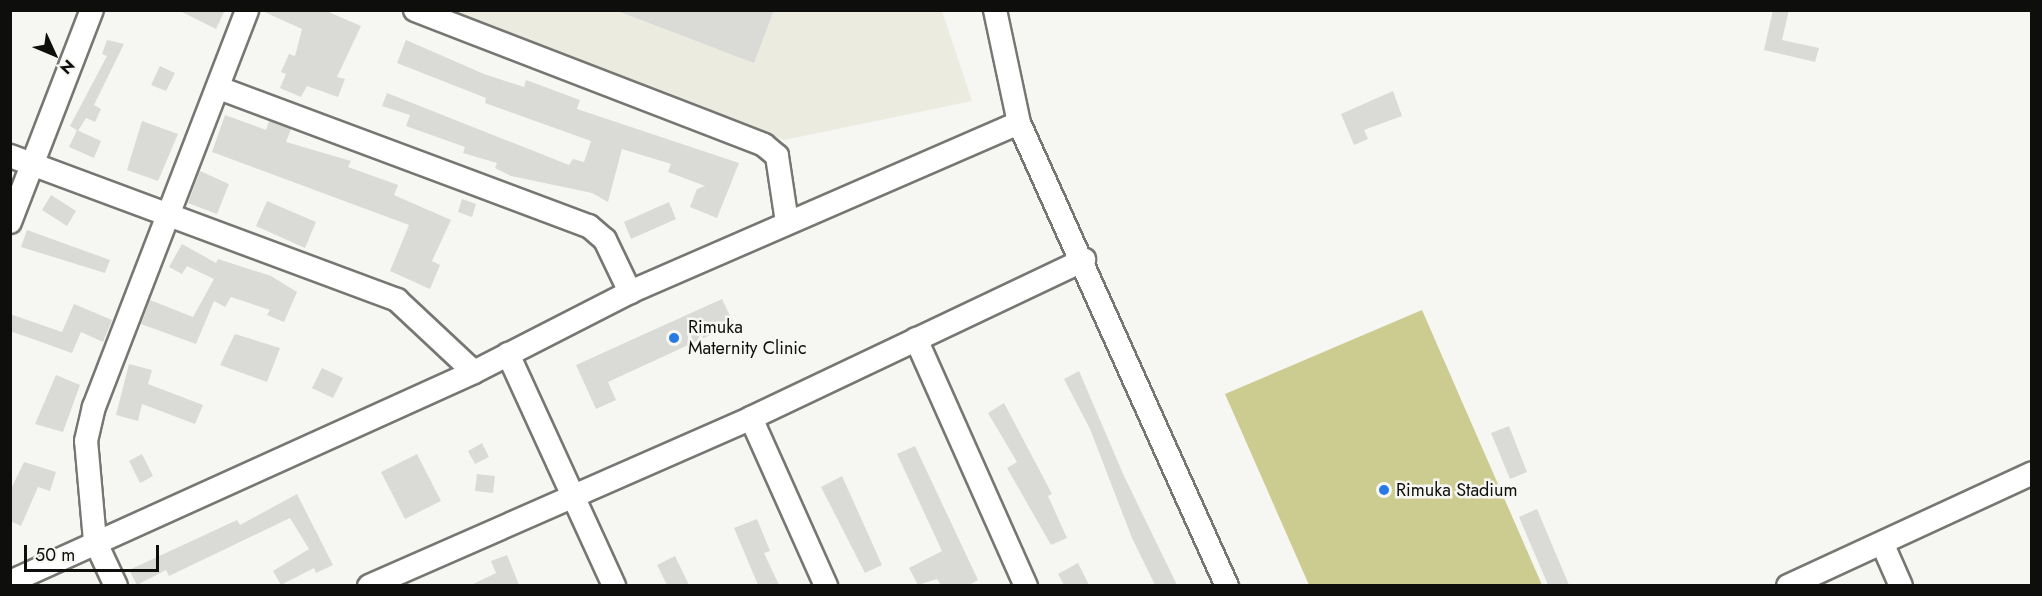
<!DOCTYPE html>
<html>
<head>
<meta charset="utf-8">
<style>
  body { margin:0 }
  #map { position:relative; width:2042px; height:596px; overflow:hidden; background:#f6f6f3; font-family:Jost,sans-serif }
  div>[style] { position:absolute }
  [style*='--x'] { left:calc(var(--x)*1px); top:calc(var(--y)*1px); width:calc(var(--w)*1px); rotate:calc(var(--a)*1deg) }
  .built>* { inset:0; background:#ebebe0 }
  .green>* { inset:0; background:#cdcc90 }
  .building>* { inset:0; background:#dadbd7 }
  .roads { filter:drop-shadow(2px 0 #767673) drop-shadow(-2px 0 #767673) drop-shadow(0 2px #767673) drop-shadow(0 -2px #767673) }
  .minor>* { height:22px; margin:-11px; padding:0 11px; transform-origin:11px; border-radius:11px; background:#fff }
  .dots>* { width:16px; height:16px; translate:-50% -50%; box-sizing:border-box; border:3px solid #f6f6f3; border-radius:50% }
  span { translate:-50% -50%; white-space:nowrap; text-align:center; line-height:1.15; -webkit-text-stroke:5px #f6f6f3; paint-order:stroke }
  .poi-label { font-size:18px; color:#0e0e0d }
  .left { translate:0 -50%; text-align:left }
  .frame { position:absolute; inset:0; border:12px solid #0e0e0d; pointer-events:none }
  .north { position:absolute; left:24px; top:24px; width:60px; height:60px; -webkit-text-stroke:4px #f6f6f3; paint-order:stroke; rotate:134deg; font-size:16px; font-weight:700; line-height:24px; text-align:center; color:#0e0e0d }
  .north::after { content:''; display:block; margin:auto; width:21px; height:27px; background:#0e0e0d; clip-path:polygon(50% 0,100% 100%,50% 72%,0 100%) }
  .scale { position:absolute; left:24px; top:545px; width:135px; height:27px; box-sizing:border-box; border:3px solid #0e0e0d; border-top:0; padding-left:8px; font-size:18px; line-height:21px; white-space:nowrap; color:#0e0e0d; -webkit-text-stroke:4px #f6f6f3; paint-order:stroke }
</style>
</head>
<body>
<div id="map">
  <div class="built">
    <i style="clip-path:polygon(446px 11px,942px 11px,972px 101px,784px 140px)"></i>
  </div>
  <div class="green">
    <i style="clip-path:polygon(1422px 310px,1542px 585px,1309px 585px,1225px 394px)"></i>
  </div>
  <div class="building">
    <i style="clip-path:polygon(178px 10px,225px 10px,216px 29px)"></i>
    <i style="clip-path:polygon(260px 10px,324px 10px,361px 26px,337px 77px,345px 79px,338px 97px,307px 86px,301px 97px,280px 88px,286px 74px,281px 72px,289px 54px,295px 56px,302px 29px)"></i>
    <i style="clip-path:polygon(615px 10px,774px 10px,754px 63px)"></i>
    <i style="clip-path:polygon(1773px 10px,1789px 10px,1782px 40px,1819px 48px,1815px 62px,1764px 50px)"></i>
    <i style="clip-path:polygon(107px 40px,124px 44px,94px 105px,101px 109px,95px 122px,86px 118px,78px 131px,70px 126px,107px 56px,102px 54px)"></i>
    <i style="clip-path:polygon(406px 40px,484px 74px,524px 87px,526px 80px,580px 100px,577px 109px,739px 163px,717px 218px,690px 207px,697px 189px,705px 186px,668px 172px,671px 164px,622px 149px,608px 202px,592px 193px,511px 176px,495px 168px,497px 163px,463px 153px,465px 147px,406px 126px,410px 115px,382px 106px,387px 93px,569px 165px,573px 159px,584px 162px,591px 141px,485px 103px,486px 98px,397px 63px)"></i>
    <i style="clip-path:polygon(160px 66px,175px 73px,166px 91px,151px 85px)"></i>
    <i style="clip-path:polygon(1393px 91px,1402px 116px,1364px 130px,1368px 139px,1354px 145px,1341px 114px)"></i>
    <i style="clip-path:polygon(225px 115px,266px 130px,269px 121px,291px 129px,286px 142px,351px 161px,348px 167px,398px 185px,394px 195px,451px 220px,432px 261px,440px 265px,430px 289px,390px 271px,409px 225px,212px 152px)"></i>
    <i style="clip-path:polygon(142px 121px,178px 134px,158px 181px,127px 170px)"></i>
    <i style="clip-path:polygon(77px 130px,101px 141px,94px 158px,69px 147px)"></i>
    <i style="clip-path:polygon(200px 171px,229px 184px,217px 214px,188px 203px)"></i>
    <i style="clip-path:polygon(51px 195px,76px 211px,67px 226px,42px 210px)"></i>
    <i style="clip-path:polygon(462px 199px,476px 204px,472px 217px,458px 212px)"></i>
    <i style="clip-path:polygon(267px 201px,316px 222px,305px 248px,256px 226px)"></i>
    <i style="clip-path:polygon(669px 202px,676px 219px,631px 239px,624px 222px)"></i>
    <i style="clip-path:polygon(27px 230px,110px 260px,105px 273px,21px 247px)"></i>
    <i style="clip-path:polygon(182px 244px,216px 263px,218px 259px,271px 276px,297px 292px,284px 322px,267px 315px,270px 310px,231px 297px,225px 307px,214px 301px,196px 344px,141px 324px,150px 300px,193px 317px,214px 279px,187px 266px,182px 274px,169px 267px)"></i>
    <i style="clip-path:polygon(722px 299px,734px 324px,608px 382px,616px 400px,596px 409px,576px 365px)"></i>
    <i style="clip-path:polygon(74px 304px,112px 320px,103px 342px,81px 332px,72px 353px,10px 331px,10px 314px,62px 332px)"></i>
    <i style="clip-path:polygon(235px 334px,280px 348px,267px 382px,220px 365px)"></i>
    <i style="clip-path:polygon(129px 364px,152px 370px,148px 384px,203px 405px,195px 424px,142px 404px,138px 421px,116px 415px)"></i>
    <i style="clip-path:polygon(322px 368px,343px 378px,333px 398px,312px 388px)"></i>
    <i style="clip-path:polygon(1079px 371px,1124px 476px,1177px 585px,1155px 585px,1132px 538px,1090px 429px,1064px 379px)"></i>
    <i style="clip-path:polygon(56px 375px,80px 385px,63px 432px,35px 424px)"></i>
    <i style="clip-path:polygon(1004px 403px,1052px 494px,1048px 496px,1067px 538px,1051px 545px,1007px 468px,1017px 462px,988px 413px)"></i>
    <i style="clip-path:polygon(1509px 426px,1527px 472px,1510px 479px,1491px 433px)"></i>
    <i style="clip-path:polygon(482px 443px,489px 457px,475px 464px,468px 451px)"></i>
    <i style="clip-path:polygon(915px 446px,978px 580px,969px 585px,941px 585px,937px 579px,918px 585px,909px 568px,942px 551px,897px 454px)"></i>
    <i style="clip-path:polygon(142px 454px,153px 476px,140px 483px,129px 461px)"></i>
    <i style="clip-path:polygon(417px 454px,441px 501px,405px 519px,381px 472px)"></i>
    <i style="clip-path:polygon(24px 462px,56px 472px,50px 491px,38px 487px,21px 526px,10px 521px,10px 491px)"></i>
    <i style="clip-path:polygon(477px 474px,495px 476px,493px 493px,475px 491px)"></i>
    <i style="clip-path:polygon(842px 476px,882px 565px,865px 573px,821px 487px)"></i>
    <i style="clip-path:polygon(297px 494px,333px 565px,316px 573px,314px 568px,281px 585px,273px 571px,309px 549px,290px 518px,169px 576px,166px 570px,137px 585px,129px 570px,237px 520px,240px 525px)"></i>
    <i style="clip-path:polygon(1537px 509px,1569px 585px,1548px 585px,1519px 517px)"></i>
    <i style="clip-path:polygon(757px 519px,770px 551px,764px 553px,779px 585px,758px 585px,734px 528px)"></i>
    <i style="clip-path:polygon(507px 555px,519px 585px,471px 585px,496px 573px,491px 561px)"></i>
    <i style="clip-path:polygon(675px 556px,689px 585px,667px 585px,657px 565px)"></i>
    <i style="clip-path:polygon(1078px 563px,1089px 585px,1064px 585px,1058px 574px)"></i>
  </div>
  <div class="roads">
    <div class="minor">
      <i style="--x:415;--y:10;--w:374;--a:21.1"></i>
      <i style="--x:764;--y:145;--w:17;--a:40"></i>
      <i style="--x:777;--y:156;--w:67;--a:81.4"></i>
      <i style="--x:995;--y:10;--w:116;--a:78"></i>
      <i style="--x:1019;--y:123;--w:508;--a:65.81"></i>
      <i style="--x:219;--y:88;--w:395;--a:20.5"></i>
      <i style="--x:589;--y:226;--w:21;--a:41"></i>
      <i style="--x:605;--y:240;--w:58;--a:64.3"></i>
      <i style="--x:10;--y:156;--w:413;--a:20.4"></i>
      <i style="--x:397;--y:300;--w:105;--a:43.1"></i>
      <i style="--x:10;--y:222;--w:227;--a:-68.9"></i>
      <i style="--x:916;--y:339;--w:270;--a:66"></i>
      <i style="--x:508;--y:354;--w:255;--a:65.4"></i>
      <i style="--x:751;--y:418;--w:184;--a:65.9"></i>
      <i style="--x:1883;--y:545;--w:45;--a:66.3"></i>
      <i style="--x:10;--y:582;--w:509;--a:-24.35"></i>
      <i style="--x:474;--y:372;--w:175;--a:-27.1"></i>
      <i style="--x:630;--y:292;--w:424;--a:-23.5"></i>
      <i style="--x:116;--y:586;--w:50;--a:-115"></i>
      <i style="--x:95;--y:541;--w:100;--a:-95.1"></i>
      <i style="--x:86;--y:441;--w:35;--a:-77"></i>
      <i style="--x:94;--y:407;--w:425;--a:-68.9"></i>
      <i style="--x:369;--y:586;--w:417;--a:-23.7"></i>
      <i style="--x:751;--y:418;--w:369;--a:-25.4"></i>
      <i style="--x:1788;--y:586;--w:269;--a:-24.8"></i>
    </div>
  </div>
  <div class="dots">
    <i style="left:674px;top:338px;background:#2879e4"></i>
    <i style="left:1384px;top:490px;background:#2879e4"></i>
  </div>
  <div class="poi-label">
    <span class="left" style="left:688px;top:338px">Rimuka<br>Maternity Clinic</span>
    <span class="left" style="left:1396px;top:490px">Rimuka Stadium</span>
  </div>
  <div class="frame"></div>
  <div class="north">N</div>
  <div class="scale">50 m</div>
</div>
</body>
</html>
